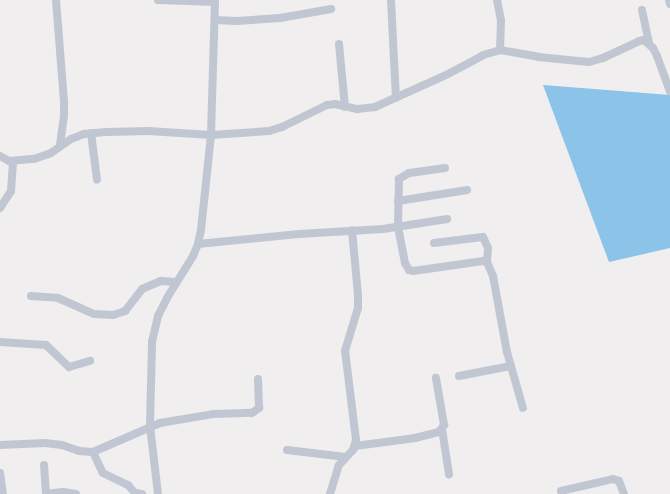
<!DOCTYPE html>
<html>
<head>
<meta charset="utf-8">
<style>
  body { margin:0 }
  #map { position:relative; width:670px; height:494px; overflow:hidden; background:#f0eeee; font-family:"Fira Sans Condensed",sans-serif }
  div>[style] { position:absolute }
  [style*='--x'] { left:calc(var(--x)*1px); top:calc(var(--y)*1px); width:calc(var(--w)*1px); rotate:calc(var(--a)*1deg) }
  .water>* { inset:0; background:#8bc3e9 }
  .minor>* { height:8px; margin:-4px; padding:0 4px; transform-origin:4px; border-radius:4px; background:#c1c7d2 }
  span { translate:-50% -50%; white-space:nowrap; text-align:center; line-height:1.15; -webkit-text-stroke:4px #fff; paint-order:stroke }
</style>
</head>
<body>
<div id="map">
  <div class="water">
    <i style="clip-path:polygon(543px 85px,670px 95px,670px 248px,609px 262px)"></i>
  </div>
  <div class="minor">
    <i style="--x:56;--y:0;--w:102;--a:85.5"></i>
    <i style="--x:64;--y:102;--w:14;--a:90"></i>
    <i style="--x:64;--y:116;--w:30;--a:98"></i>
    <i style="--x:158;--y:0;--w:57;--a:2"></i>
    <i style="--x:391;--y:0;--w:98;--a:87.1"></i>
    <i style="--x:497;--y:0;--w:21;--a:79"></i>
    <i style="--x:501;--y:21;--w:29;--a:92"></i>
    <i style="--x:669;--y:0;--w:4;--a:76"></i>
    <i style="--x:642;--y:10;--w:34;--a:78"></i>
    <i style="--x:215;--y:20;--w:21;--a:3"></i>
    <i style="--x:236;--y:21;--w:44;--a:-3.9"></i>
    <i style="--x:280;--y:18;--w:52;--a:-10"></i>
    <i style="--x:339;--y:44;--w:63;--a:84.6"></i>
    <i style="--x:91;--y:133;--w:47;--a:82.7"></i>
    <i style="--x:0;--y:156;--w:10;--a:29"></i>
    <i style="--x:9;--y:161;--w:25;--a:-5"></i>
    <i style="--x:34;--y:159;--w:18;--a:-19"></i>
    <i style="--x:51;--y:153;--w:24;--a:-35"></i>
    <i style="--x:71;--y:139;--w:14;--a:-21"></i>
    <i style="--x:84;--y:134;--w:22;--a:-5"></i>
    <i style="--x:106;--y:132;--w:42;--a:-1.4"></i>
    <i style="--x:148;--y:131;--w:63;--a:3.6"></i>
    <i style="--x:211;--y:135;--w:58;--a:-3.9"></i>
    <i style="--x:269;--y:131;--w:14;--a:-17"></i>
    <i style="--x:282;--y:127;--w:50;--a:-26.1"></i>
    <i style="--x:327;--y:105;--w:8;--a:-7"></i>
    <i style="--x:335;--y:104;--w:23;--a:13"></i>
    <i style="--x:357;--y:109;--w:18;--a:-6"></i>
    <i style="--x:375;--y:107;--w:80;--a:-24.3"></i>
    <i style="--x:448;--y:74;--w:40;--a:-28"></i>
    <i style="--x:483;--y:55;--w:18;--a:-16"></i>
    <i style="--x:500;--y:50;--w:39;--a:10"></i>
    <i style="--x:538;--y:57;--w:51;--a:5.6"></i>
    <i style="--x:589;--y:62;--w:15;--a:-16"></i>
    <i style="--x:603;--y:58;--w:40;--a:-25"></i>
    <i style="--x:639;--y:41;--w:5;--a:-11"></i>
    <i style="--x:644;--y:40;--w:12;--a:42"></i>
    <i style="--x:653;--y:48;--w:9;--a:63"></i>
    <i style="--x:657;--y:56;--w:38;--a:70"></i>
    <i style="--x:445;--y:168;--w:36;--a:172"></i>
    <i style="--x:409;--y:173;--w:12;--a:149"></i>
    <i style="--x:399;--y:179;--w:48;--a:91.2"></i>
    <i style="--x:398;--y:227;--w:37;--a:79"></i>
    <i style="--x:405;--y:263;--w:8;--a:60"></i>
    <i style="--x:409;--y:270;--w:4;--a:14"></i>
    <i style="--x:413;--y:271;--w:71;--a:-8.1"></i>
    <i style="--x:483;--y:261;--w:4;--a:14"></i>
    <i style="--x:487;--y:262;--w:15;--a:67"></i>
    <i style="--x:493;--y:276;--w:77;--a:79.6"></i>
    <i style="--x:507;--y:352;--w:58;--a:74.1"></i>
    <i style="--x:398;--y:201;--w:70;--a:-9.1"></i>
    <i style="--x:0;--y:208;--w:20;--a:-57"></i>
    <i style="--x:11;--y:191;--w:30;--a:-86"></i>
    <i style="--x:434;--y:243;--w:49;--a:-7"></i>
    <i style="--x:483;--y:237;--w:12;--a:66"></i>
    <i style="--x:488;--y:248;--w:14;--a:94"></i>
    <i style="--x:198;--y:244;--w:101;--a:-5.7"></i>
    <i style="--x:299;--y:234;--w:84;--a:-3.4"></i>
    <i style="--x:383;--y:229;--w:65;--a:-8.9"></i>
    <i style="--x:31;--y:296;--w:27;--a:4"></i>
    <i style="--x:58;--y:298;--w:39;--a:24"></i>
    <i style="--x:94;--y:314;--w:19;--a:3"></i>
    <i style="--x:113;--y:315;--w:13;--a:-18"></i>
    <i style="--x:125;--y:311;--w:28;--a:-52"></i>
    <i style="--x:142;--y:289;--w:21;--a:-23"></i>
    <i style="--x:161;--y:281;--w:15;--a:4"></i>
    <i style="--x:0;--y:342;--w:46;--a:3.7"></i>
    <i style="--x:46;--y:345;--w:32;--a:44"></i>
    <i style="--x:69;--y:367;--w:22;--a:-16"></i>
    <i style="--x:459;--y:376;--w:53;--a:-10.9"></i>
    <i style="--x:442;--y:429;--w:46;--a:81.2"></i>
    <i style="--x:0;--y:445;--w:45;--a:-2.5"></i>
    <i style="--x:45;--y:443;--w:17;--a:7"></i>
    <i style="--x:62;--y:445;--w:18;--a:19"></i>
    <i style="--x:79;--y:451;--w:14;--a:4"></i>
    <i style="--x:93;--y:452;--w:73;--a:-23.4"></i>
    <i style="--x:160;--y:423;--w:55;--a:-9.5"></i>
    <i style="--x:214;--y:414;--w:38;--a:-2"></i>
    <i style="--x:252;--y:413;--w:9;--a:-36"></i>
    <i style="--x:259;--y:408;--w:29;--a:-92"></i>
    <i style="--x:355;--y:446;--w:61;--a:-7.6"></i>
    <i style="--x:415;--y:438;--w:25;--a:-14"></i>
    <i style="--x:439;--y:432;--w:9;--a:-54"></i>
    <i style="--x:444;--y:425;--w:48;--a:-99.7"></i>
    <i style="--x:287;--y:450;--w:59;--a:6.8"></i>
    <i style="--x:93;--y:452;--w:23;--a:65"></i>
    <i style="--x:103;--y:473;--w:28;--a:26"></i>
    <i style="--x:128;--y:485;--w:11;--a:49"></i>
    <i style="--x:135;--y:493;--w:7;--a:8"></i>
    <i style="--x:44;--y:465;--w:29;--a:86"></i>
    <i style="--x:0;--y:473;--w:21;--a:82"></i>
    <i style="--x:561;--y:491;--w:53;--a:-13"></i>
    <i style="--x:613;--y:479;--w:6;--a:18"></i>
    <i style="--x:619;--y:481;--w:14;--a:69"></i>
    <i style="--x:46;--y:494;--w:17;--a:-7"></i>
    <i style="--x:63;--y:492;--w:13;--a:9"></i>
    <i style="--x:158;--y:494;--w:68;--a:-96.7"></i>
    <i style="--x:150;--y:426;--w:84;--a:-88.6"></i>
    <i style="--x:152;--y:342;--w:27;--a:-77"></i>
    <i style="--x:158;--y:316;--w:20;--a:-63"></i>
    <i style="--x:167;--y:298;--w:49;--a:-58.2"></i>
    <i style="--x:193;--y:256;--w:13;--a:-67"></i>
    <i style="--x:198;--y:244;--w:14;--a:-78"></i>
    <i style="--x:201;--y:230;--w:96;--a:-84"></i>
    <i style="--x:211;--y:135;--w:135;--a:-88.3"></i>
    <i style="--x:330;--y:494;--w:30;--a:-73"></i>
    <i style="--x:339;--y:465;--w:21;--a:-47"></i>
    <i style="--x:353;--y:450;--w:10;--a:-73"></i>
    <i style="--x:356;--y:440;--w:90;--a:-97"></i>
    <i style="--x:345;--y:351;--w:45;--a:-73.2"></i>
    <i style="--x:358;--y:308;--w:13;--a:-90"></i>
    <i style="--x:358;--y:295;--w:65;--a:-95.3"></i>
  </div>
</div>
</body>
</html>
